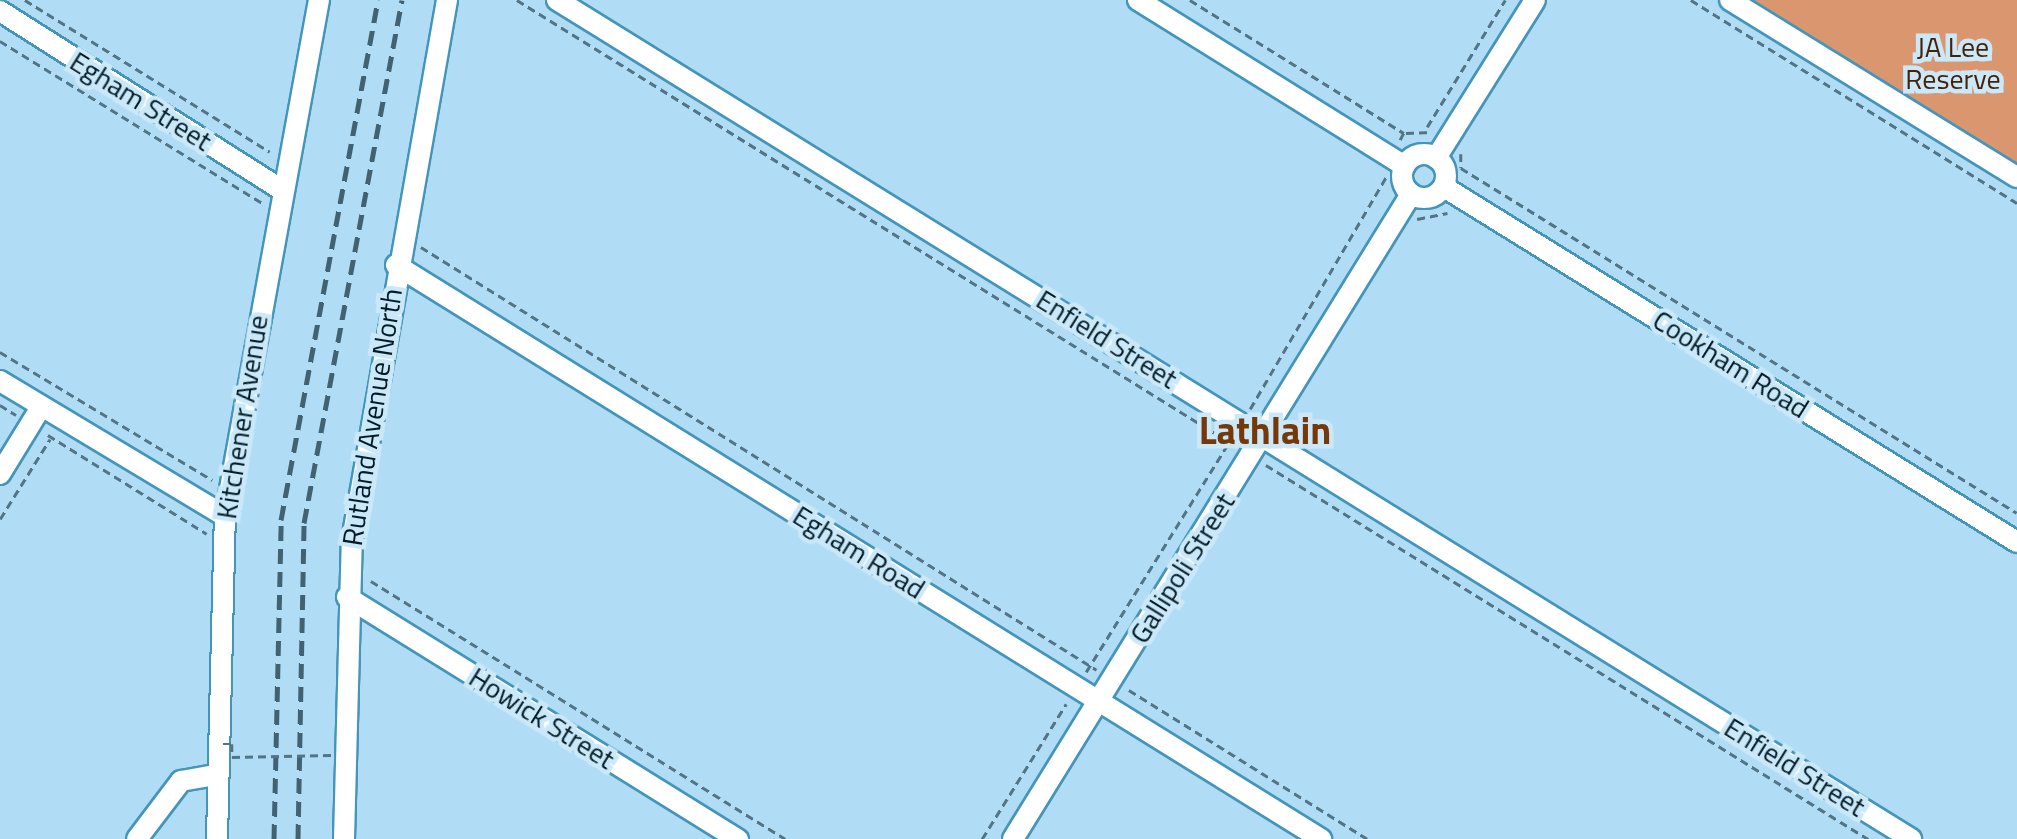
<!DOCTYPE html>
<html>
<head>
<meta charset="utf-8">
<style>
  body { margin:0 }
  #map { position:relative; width:2017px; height:839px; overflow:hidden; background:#b0ddf5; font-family:"Titillium Web",sans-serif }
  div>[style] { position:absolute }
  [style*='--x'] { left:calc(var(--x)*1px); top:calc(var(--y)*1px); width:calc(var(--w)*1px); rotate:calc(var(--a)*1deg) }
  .green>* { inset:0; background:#da966e }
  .path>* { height:2.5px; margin-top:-1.25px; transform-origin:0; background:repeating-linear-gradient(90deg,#527485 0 8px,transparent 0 13px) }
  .roads { filter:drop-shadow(2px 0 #4495ba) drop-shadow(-2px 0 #4495ba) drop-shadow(0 2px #4495ba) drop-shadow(0 -2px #4495ba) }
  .minor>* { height:20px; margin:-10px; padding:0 10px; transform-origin:10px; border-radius:10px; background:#fff }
  .minor>.ring { margin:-10px; padding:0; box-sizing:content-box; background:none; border:20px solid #fff; border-radius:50% }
  .rail>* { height:5px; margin-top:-2.5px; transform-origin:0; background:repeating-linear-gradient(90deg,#426272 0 15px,transparent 0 23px) }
  .path-bridge>* { height:2.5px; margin-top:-1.25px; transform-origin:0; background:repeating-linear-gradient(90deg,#527485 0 8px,transparent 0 13px) }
  span { translate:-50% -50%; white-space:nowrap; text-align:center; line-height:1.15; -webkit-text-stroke:9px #cae8f8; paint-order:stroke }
  .park-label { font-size:28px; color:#462108 }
  .street-label { font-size:28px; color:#021b26 }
  .district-label { font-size:38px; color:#74380a; font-weight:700 }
</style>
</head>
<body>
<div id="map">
  <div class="green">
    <i style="clip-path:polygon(1730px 0,2017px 0,2017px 177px)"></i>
  </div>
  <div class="path">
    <i style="--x:25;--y:0;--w:288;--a:31.8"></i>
    <i style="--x:517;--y:0;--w:844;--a:31.83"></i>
    <i style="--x:1190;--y:0;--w:252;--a:31.9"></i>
    <i style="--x:1404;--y:133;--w:9;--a:117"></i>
    <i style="--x:1691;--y:0;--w:384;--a:31.9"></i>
    <i style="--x:0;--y:41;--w:308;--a:31.7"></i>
    <i style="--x:1427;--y:127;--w:149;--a:-58.4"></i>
    <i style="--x:1406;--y:133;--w:26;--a:-2"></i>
    <i style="--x:1461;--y:154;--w:14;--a:90"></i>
    <i style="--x:1461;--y:168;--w:654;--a:31.82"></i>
    <i style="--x:1417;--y:219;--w:31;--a:-11"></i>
    <i style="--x:421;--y:247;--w:797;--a:32.04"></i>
    <i style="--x:0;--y:352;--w:248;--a:31.1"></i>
    <i style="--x:0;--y:405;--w:19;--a:32"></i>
    <i style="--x:1250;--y:409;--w:269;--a:-59.6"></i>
    <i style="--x:48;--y:435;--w:187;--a:31.9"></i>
    <i style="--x:1266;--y:465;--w:709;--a:31.85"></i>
    <i style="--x:0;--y:519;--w:94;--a:-58"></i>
    <i style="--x:371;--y:581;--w:488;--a:31.9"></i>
    <i style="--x:1086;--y:672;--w:272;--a:-58.1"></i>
    <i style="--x:1129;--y:690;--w:281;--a:32"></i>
    <i style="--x:982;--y:839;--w:159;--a:-58.1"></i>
  </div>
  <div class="roads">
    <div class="minor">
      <i style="--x:557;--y:0;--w:1593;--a:31.78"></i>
      <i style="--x:1138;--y:0;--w:314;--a:31.9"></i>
      <i style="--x:1730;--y:0;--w:337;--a:31.7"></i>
      <i style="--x:0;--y:11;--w:334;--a:32.4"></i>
      <i class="ring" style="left:1402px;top:154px;width:24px;height:24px"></i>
      <i style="--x:1436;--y:158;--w:186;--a:-57.9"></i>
      <i style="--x:1444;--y:187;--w:674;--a:31.78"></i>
      <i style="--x:396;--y:265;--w:1089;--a:31.82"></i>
      <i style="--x:0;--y:381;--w:262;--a:31"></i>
      <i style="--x:0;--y:474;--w:79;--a:-58.5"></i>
      <i style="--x:347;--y:597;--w:460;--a:31.8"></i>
      <i style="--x:137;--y:839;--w:73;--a:-52.8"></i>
      <i style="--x:181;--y:781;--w:34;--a:-10"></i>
      <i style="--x:217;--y:839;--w:323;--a:-88.6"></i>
      <i style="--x:225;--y:516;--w:524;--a:-79.68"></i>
      <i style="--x:344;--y:839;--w:299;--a:-88.5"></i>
      <i style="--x:352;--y:540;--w:548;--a:-80.02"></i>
      <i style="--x:1013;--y:839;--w:758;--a:-58.32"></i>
    </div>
  </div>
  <div class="rail">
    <i style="--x:274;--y:839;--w:319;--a:-88.7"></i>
    <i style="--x:281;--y:520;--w:529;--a:-79.43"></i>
    <i style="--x:298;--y:839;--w:316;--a:-88.9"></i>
    <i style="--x:304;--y:523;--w:532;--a:-79.39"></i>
  </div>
  <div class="path-bridge">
    <i style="--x:223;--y:744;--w:9;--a:0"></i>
    <i style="--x:232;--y:744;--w:13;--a:90"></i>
    <i style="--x:232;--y:757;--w:99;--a:-1.2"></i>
  </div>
  <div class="park-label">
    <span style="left:1953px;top:63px">JA Lee<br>Reserve</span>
  </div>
  <div class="street-label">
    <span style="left:141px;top:101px;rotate:32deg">Egham Street</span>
    <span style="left:1107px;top:339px;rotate:32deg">Enfield Street</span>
    <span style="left:1731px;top:364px;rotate:32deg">Cookham Road</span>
    <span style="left:242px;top:417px;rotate:-81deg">Kitchener Avenue</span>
    <span style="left:372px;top:417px;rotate:-81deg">Rutland Avenue North</span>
    <span style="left:859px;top:552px;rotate:32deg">Egham Road</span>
    <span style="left:1182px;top:568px;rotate:-58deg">Gallipoli Street</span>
    <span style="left:542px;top:718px;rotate:32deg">Howick Street</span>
    <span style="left:1795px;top:767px;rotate:32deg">Enfield Street</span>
  </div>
  <div class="district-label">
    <span style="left:1265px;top:431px">Lathlain</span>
  </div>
</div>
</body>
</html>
